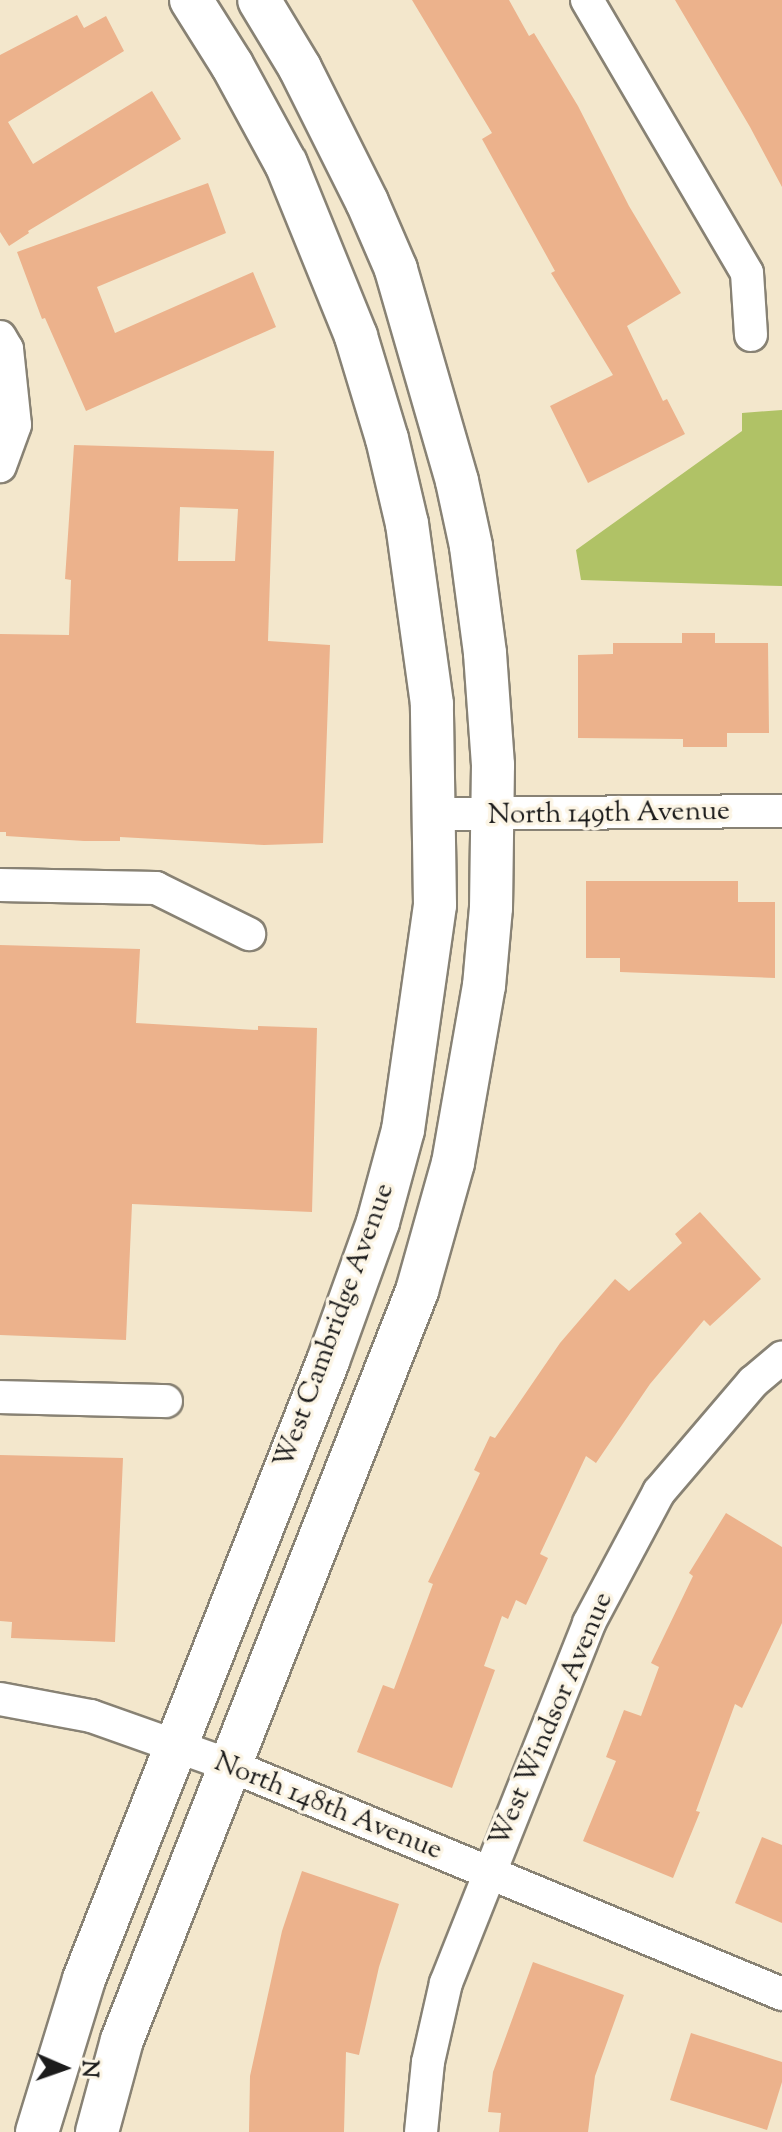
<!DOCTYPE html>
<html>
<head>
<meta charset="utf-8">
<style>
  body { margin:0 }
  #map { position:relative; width:782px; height:2132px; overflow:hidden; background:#f3e7cc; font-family:"Sorts Mill Goudy",serif }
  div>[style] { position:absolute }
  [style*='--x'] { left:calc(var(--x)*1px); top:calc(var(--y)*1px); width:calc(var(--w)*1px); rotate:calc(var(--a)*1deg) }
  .green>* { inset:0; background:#b0c266 }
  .building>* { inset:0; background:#ecb28c }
  .roads { filter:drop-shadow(2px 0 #888274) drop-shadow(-2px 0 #888274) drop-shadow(0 2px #888274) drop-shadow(0 -2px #888274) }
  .minor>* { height:32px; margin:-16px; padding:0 16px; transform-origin:16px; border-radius:16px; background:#fff }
  .tertiary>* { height:42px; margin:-21px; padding:0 21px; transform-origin:21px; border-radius:21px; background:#fff }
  span { translate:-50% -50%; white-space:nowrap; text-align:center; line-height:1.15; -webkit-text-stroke:7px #fcf5e5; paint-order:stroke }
  .street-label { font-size:28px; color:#1c1c1c }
  .north { position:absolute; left:24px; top:2028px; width:80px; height:80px; -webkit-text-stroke:6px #fcf5e5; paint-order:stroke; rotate:92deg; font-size:22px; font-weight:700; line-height:32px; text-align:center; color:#1c1c1c }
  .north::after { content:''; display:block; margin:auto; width:28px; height:36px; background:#1c1c1c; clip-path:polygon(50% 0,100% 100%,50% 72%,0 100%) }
</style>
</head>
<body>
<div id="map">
  <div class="green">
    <i style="clip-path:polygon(782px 410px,782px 586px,581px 580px,576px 550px,742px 431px,742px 413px)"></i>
  </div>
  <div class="building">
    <i style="clip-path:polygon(412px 0,509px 0,529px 36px,534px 33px,578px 106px,629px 206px,681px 293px,627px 326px,663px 401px,667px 399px,685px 434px,588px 483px,550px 406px,613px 375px,551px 273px,555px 271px,482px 139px,492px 133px)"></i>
    <i style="clip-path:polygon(675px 0,782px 0,782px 187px,750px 127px)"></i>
    <i style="clip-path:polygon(77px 15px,84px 28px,106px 16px,124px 51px,8px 122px,33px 164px,152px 91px,181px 139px,28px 231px,29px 233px,9px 246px,0 232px,0 55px)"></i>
    <i style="clip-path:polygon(208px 183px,226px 233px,97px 287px,115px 333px,253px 272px,276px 327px,86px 411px,45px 318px,42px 319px,17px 252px)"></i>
    <i style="clip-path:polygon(evenodd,74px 445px,274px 451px,268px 641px,330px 645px,323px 843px,264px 845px,120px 837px,120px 841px,84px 841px,6px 836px,6px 832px,0 832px,0 634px,69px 635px,71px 580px,65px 579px,74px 445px,180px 507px,238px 509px,235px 561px,178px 561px,180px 507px)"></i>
    <i style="clip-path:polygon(682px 633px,715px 633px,715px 643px,768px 643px,769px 733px,727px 733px,727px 747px,683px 747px,683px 739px,578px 738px,578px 655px,613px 654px,613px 643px,682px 643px)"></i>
    <i style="clip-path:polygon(586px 881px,738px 881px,738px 902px,775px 902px,775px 978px,620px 972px,620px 958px,586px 958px)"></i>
    <i style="clip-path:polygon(0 945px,140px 949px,136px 1023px,258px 1030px,258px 1026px,317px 1028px,312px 1212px,132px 1204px,126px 1340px,0 1335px)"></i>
    <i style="clip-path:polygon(700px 1212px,761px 1279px,710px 1326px,704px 1320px,650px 1384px,596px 1463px,586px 1456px,540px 1554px,548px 1558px,526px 1605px,516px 1600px,508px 1619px,502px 1616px,484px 1666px,495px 1670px,452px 1788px,357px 1752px,383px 1685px,394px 1689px,433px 1584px,428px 1582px,480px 1473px,474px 1470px,490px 1436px,495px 1438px,560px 1343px,615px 1279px,629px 1291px,682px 1243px,675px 1234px)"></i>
    <i style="clip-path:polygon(0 1455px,123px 1458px,115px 1642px,11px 1638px,12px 1622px,0 1621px)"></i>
    <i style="clip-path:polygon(726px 1513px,782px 1547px,782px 1623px,742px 1708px,735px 1704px,696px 1811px,700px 1812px,673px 1878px,583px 1841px,616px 1761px,606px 1757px,624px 1710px,641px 1716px,659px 1667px,651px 1663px,693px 1576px,689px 1573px)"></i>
    <i style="clip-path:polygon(762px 1837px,782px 1845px,782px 1923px,735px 1903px)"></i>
    <i style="clip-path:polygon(302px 1871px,399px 1904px,379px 1967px,359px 2055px,346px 2052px,344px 2132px,249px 2132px,250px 2076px,282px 1931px)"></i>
    <i style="clip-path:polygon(533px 1962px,624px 1995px,595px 2076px,588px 2132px,499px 2132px,501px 2113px,488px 2112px,493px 2072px)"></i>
    <i style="clip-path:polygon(691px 2033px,782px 2062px,782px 2082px,767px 2130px,670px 2100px)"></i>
  </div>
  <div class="roads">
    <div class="minor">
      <i style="--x:587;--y:0;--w:316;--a:59.6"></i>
      <i style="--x:747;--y:273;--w:62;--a:86.3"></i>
      <i style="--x:0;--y:337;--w:14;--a:60"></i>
      <i style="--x:7;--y:349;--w:76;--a:84"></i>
      <i style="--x:15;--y:425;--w:44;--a:110.1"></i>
      <i style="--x:436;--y:814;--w:346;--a:-0.5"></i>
      <i style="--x:0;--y:885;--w:156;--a:1.1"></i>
      <i style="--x:156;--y:888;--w:104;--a:26.3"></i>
      <i style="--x:0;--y:1397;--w:166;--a:1.4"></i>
      <i style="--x:0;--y:1699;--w:93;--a:10.6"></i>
      <i style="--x:91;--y:1716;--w:146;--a:19.5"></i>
      <i style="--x:229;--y:1765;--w:599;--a:22.49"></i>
      <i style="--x:421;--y:2132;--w:70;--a:-84.3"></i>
      <i style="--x:428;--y:2062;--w:81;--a:-77.2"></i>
      <i style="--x:446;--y:1983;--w:387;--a:-68.3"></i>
      <i style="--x:589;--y:1623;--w:149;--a:-61.9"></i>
      <i style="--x:659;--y:1492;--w:145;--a:-49.5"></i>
      <i style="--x:753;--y:1382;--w:38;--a:-40"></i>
    </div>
    <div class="tertiary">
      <i style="--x:37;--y:2132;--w:160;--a:-72.9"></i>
      <i style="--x:84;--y:1979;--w:664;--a:-68.45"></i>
      <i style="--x:328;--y:1361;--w:148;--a:-70.2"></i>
      <i style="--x:378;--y:1222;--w:95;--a:-74.8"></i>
      <i style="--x:403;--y:1130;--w:227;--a:-81.9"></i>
      <i style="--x:435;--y:905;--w:201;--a:-90.9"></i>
      <i style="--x:432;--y:704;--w:182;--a:-97.9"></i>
      <i style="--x:407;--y:524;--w:87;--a:-103.2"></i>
      <i style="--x:387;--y:439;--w:108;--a:-106.8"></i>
      <i style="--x:356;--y:336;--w:186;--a:-112.1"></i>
      <i style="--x:286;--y:164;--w:113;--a:-118.6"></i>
      <i style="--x:232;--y:65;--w:77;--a:-122.2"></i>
      <i style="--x:97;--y:2132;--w:95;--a:-74.8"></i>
      <i style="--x:122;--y:2040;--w:805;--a:-68.5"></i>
      <i style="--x:417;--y:1291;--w:133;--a:-74.3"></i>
      <i style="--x:453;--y:1163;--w:180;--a:-80.1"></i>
      <i style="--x:484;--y:986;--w:78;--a:-84.9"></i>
      <i style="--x:491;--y:908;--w:143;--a:-89.2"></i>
      <i style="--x:493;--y:765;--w:112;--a:-94.1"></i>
      <i style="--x:485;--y:653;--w:108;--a:-97.5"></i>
      <i style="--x:471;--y:546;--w:66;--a:-102.2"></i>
      <i style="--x:457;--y:481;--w:221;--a:-106.1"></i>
      <i style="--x:396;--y:269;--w:73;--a:-113.4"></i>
      <i style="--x:367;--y:202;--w:150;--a:-116.6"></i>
      <i style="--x:300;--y:68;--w:79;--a:-121.1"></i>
    </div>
  </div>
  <div class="street-label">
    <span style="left:609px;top:814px;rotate:-1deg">North 149th Avenue</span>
    <span style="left:335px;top:1326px;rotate:-70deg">West Cambridge Avenue</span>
    <span style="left:552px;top:1720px;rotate:-67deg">West Windsor Avenue</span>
    <span style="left:328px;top:1807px;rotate:22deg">North 148th Avenue</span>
  </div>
  <div class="north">N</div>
</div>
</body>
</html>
